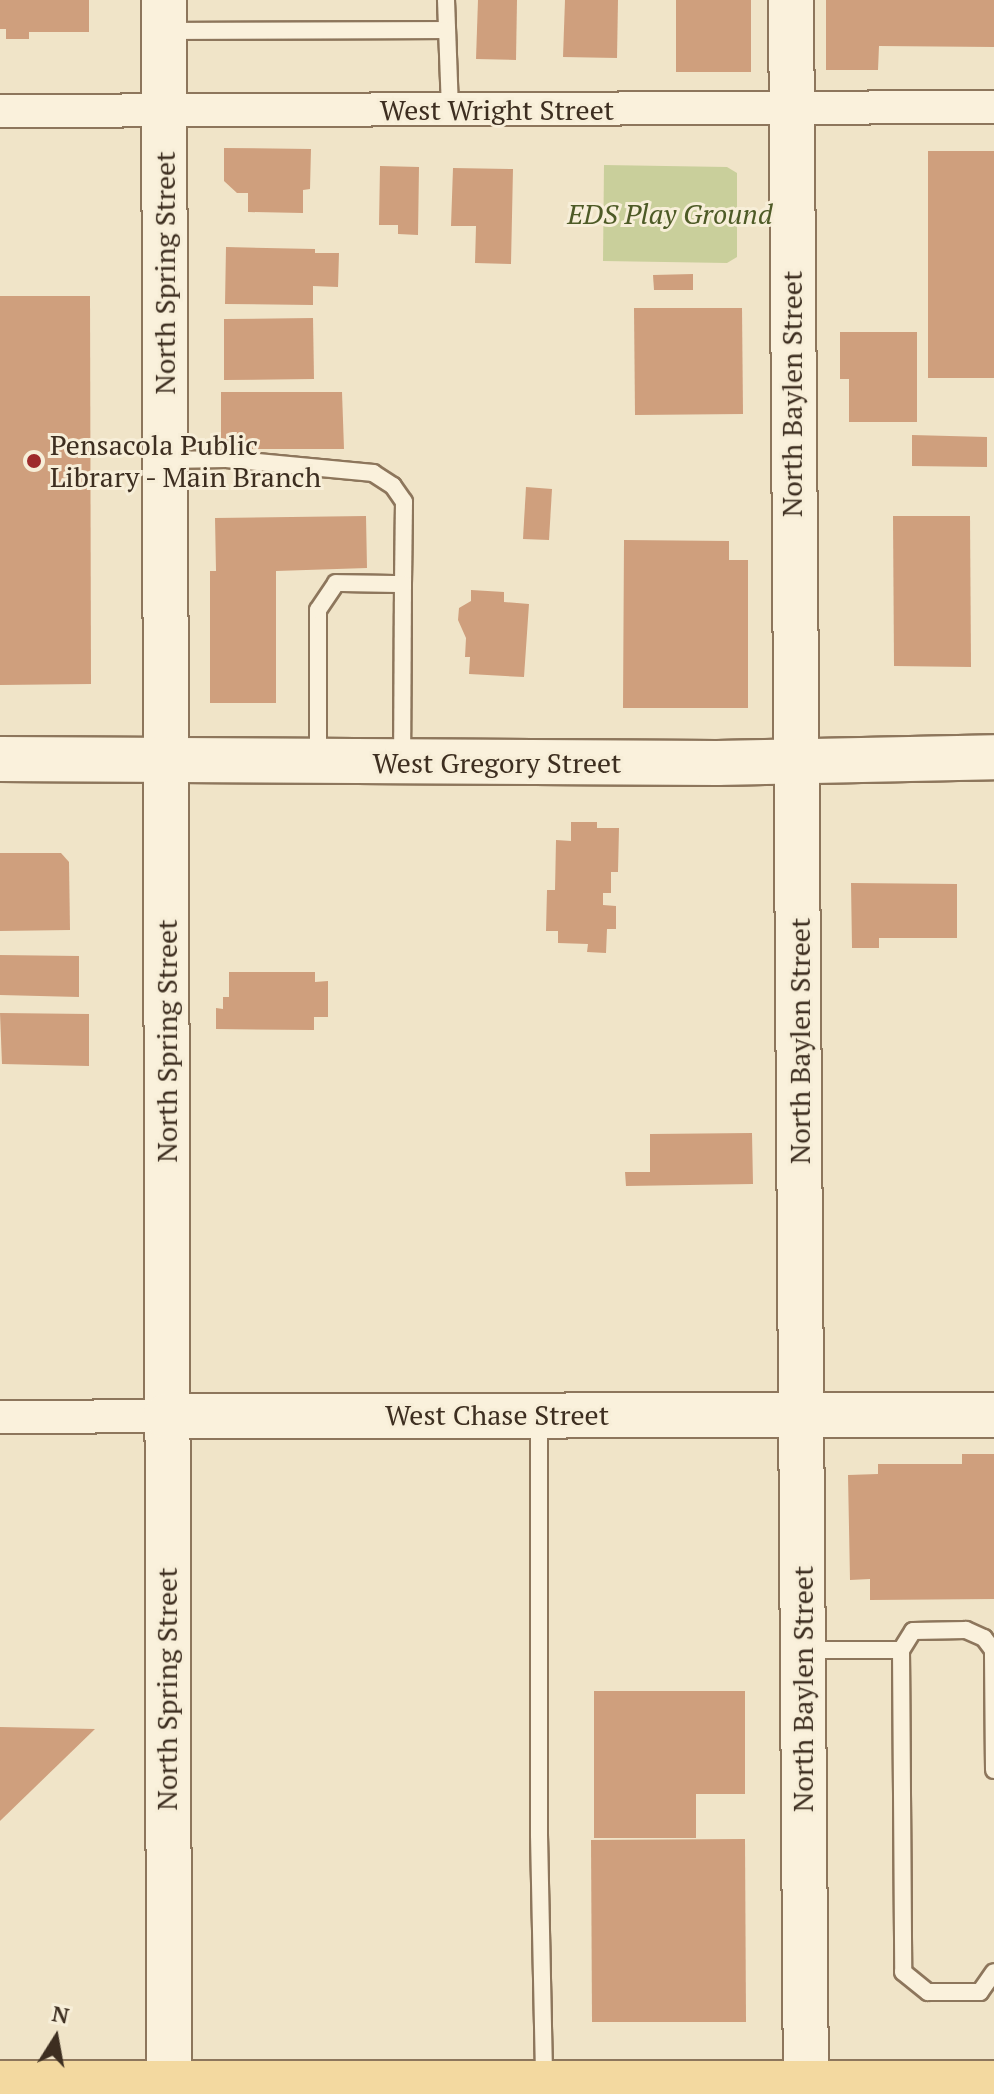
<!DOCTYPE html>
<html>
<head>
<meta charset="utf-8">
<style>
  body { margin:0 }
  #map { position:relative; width:994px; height:2094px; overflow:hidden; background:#f0e4c8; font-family:"PT Serif",serif }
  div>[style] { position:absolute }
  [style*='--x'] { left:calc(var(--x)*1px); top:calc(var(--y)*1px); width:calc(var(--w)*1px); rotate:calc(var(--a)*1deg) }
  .green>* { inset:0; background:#c9cf9b }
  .building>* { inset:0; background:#cf9f7d }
  .roads { filter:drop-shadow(2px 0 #8d765c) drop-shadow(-2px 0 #8d765c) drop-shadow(0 2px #8d765c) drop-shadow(0 -2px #8d765c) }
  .lane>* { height:16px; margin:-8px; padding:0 8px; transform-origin:8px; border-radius:8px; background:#faf1dc }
  .street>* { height:32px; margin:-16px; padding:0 16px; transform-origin:16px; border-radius:16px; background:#faf1dc }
  .secondary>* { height:44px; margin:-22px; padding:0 22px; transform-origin:22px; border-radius:22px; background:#faf1dc }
  .primary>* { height:44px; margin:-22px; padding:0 22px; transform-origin:22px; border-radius:22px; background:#f3d9a0 }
  .dots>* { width:22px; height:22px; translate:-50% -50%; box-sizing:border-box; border:4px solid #f7eed8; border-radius:50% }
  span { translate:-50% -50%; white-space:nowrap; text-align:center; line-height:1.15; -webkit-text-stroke:6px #f7eed8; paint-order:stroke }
  .street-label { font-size:28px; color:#3d2e20 }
  .park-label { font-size:28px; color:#4d5a26; font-style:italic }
  .poi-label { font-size:28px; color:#3d2e20 }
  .left { translate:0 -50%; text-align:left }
  .north { position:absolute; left:16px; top:1998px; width:80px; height:80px; -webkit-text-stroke:6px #f7eed8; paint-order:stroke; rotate:11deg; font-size:22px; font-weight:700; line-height:32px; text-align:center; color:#3d2e20 }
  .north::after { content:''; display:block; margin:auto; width:28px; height:36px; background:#3d2e20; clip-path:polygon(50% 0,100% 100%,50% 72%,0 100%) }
</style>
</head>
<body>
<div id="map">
  <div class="green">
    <i style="clip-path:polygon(604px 165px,727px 167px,737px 173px,737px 257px,727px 263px,603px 261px)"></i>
  </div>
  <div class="building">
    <i style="clip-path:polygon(0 0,89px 0,89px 32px,29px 32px,29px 39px,6px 39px,6px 29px,0 29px)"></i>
    <i style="clip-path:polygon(478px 0,517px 0,516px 60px,476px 59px)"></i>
    <i style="clip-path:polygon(565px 0,618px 0,617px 58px,563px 57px)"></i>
    <i style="clip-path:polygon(676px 0,751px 0,751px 72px,676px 72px)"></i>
    <i style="clip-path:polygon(826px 0,994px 0,994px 47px,879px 46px,878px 70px,826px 70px)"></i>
    <i style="clip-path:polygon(224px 148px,311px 149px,310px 189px,303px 190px,303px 213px,248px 212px,248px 193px,237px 193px,224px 181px)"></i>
    <i style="clip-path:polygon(928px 151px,994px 151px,994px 378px,928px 378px)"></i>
    <i style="clip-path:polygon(380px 166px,419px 167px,418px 235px,398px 234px,398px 225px,379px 225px)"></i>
    <i style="clip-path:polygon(453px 168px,513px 169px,511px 264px,475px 263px,476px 226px,451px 226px)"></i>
    <i style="clip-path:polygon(226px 247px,315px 249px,315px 253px,339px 253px,338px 287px,313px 286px,313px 305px,225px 304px)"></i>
    <i style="clip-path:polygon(693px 274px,693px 290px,654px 290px,653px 275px)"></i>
    <i style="clip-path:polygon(0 296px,90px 296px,91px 684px,0 685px)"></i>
    <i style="clip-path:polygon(634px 308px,742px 308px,743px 414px,635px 415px)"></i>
    <i style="clip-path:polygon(313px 318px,314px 379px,224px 380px,224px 319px)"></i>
    <i style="clip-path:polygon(840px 332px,917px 332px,917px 422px,849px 422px,849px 379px,840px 379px)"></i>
    <i style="clip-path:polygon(221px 392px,342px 392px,344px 449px,221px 449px)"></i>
    <i style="clip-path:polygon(912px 435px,987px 437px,987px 467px,912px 466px)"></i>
    <i style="clip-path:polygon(526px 487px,552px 489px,549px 540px,523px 539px)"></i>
    <i style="clip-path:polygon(366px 516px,367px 568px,276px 571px,276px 703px,210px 703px,210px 571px,216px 571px,215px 518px)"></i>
    <i style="clip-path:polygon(893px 516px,970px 516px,971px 667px,894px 666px)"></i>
    <i style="clip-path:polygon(624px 540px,729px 541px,729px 560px,748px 560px,748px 708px,623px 708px)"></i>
    <i style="clip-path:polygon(471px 590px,504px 592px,504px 602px,529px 604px,524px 677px,469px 674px,470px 657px,465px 657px,466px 638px,458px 620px,459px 608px,471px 601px)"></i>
    <i style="clip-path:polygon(571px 822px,597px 822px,597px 828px,619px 828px,618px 872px,611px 872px,611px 893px,603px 893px,603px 905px,616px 906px,616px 929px,607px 929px,606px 953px,587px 952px,588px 944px,558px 943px,558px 931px,546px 931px,547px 890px,555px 890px,556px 840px,571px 841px)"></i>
    <i style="clip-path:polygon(0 853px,61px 853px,69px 862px,70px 930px,0 931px)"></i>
    <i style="clip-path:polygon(851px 883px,957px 884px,957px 938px,879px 938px,879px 948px,852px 948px)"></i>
    <i style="clip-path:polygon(0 955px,79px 956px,79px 997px,0 995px)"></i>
    <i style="clip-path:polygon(229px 972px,315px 972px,315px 982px,328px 981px,328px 1017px,314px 1017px,314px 1030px,216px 1029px,216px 1008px,223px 1009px,223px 997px,229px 997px)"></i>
    <i style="clip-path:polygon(0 1013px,89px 1014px,89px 1066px,2px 1064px)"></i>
    <i style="clip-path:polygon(752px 1133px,753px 1184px,626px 1186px,625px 1172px,650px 1172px,650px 1134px)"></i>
    <i style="clip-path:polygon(962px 1454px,994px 1454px,994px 1599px,870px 1600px,870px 1579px,850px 1580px,848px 1475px,878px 1474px,878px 1464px,962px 1464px)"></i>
    <i style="clip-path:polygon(594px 1691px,745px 1691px,745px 1794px,696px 1794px,696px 1838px,594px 1838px)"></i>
    <i style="clip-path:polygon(0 1727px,95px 1729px,0 1821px)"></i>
    <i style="clip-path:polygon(745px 1839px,746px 2022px,592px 2022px,591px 1840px)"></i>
  </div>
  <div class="roads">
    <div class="lane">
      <i style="--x:446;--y:0;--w:110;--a:87.9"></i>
      <i style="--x:166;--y:31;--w:281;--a:-0.2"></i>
      <i style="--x:168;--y:460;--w:58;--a:-1"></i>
      <i style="--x:226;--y:459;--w:148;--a:5.4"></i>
      <i style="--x:373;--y:473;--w:24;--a:33"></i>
      <i style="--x:393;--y:486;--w:19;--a:55"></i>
      <i style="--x:404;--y:502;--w:82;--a:90.7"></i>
      <i style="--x:318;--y:757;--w:147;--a:-90"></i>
      <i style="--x:318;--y:610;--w:32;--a:-56"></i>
      <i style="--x:336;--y:583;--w:67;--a:0.9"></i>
      <i style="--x:403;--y:584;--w:178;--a:90.3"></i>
      <i style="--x:539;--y:1416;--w:419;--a:90"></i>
      <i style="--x:539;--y:1835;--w:246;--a:88.8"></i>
      <i style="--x:806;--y:1650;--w:95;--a:0"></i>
      <i style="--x:994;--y:1770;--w:120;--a:-90.5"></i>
      <i style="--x:993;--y:1650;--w:15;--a:-127"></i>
      <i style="--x:984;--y:1638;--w:20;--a:-156"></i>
      <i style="--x:966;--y:1630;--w:53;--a:178.9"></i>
      <i style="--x:913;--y:1631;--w:22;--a:122"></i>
      <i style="--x:901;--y:1650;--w:322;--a:89.6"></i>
      <i style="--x:903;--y:1972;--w:32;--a:39"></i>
      <i style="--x:928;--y:1992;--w:52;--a:0"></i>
      <i style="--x:980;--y:1992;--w:24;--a:-55"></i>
    </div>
    <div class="street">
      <i style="--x:0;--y:111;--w:994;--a:-0.23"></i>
      <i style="--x:0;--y:1417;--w:166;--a:-0.3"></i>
    </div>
    <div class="secondary">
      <i style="--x:164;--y:0;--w:2094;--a:89.86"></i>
      <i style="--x:791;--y:0;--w:2094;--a:89.59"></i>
      <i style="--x:0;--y:759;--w:717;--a:0.32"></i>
      <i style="--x:717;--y:763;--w:277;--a:-1.2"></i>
      <i style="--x:166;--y:1416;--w:828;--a:-0.07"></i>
    </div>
    <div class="primary">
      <i style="--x:0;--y:2083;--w:994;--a:0"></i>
    </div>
  </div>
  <div class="dots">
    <i style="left:34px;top:461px;background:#9e2a2b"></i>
  </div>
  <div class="street-label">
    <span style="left:497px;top:110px">West Wright Street</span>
    <span style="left:165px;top:273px;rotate:-90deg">North Spring Street</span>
    <span style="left:792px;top:394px;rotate:-90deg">North Baylen Street</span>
    <span style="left:497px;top:763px">West Gregory Street</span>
    <span style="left:167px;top:1041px;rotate:-90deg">North Spring Street</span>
    <span style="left:800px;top:1041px;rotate:-90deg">North Baylen Street</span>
    <span style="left:497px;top:1415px">West Chase Street</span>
    <span style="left:167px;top:1689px;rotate:-90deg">North Spring Street</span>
    <span style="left:803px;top:1689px;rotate:-90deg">North Baylen Street</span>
  </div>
  <div class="park-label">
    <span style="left:670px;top:214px">EDS Play Ground</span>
  </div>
  <div class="poi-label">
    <span class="left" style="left:50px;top:461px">Pensacola Public<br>Library - Main Branch</span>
  </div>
  <div class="north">N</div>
</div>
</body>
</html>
